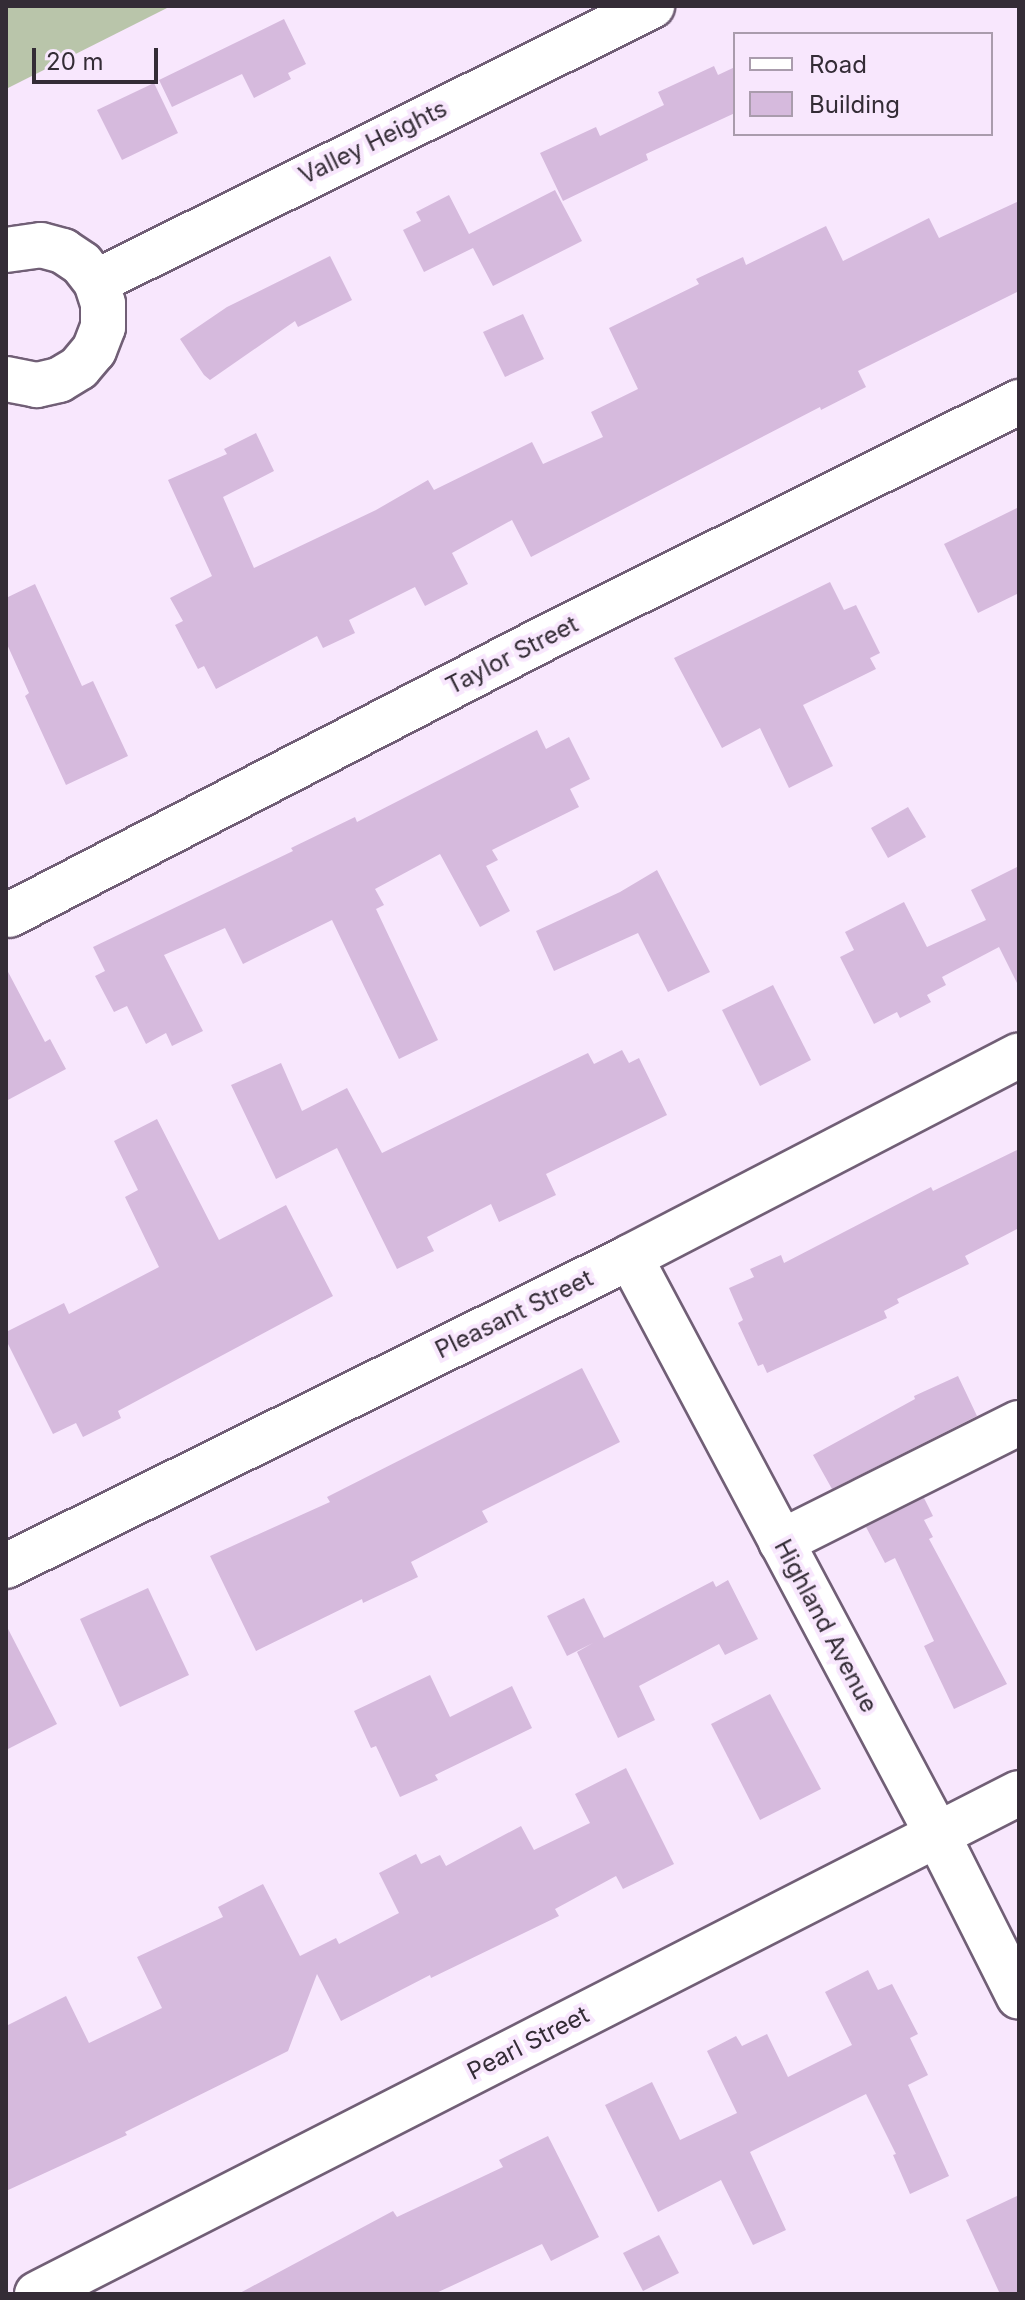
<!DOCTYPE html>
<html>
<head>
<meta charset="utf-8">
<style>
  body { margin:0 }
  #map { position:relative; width:1025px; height:2300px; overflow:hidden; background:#f8e7fd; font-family:Inter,sans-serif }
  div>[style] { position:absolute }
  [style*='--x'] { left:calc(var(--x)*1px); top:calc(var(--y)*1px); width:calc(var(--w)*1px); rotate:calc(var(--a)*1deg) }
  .green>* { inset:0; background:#b9c5aa }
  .building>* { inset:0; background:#d6badd }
  .roads { filter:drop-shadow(2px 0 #715f76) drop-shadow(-2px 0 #715f76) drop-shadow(0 2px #715f76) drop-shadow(0 -2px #715f76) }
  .minor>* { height:44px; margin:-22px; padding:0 22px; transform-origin:22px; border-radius:22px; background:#fff }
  span { translate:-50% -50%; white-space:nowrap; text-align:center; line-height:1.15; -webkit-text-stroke:8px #f8e7fd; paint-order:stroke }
  .street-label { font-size:24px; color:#342c36 }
  .frame { position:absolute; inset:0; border:8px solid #342c36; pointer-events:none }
  .legend { position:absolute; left:733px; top:32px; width:260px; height:104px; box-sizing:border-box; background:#f8e7fd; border:2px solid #aa9cad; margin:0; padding:10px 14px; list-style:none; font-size:24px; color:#342c36 }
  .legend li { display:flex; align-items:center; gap:16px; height:40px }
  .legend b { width:40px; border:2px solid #aa9cad }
  .scale { position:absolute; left:32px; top:48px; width:126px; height:36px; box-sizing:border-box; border:4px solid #342c36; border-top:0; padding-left:10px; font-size:24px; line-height:28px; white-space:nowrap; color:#342c36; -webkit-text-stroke:6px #f8e7fd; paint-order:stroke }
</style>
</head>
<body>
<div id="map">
  <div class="green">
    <i style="clip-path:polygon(6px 6px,171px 6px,6px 89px)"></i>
  </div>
  <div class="building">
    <i style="clip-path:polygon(284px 19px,306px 64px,288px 73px,291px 79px,254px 98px,242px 74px,172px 107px,159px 80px)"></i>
    <i style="clip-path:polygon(714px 66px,718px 75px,735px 67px,735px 113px,646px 154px,648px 160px,563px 201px,540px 153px,596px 127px,600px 136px,664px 105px,658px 92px)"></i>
    <i style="clip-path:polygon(154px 83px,178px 133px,122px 160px,97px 110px)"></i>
    <i style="clip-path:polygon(555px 190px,582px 241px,493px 286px,473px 248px,424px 272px,403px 230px,421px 221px,416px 212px,449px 195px,469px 234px)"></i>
    <i style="clip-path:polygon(1019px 201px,1019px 291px,858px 371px,866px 387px,821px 410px,820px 407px,531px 557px,512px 520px,452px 553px,468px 584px,425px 606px,415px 587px,349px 620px,355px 633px,323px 648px,317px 636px,216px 689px,204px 666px,198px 669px,175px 625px,183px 621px,170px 598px,212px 576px,168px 480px,227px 454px,224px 449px,256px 433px,274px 471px,223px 497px,254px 568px,376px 510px,428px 480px,434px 490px,532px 442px,543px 464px,603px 437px,591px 412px,638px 389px,609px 328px,699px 284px,696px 279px,743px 257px,746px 265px,826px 226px,843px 261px,929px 218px,939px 238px)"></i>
    <i style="clip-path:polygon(330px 256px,352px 300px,298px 327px,295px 321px,210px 380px,204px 375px,180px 339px,227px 307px)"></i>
    <i style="clip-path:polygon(523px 314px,544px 359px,505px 377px,483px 332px)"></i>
    <i style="clip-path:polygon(1019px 507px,1019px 593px,978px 613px,944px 544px)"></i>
    <i style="clip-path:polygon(830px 582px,844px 610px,856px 605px,880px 653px,870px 658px,876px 669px,803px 705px,833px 766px,789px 788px,760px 728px,722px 748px,674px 658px)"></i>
    <i style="clip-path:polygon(35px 584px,82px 686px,93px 681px,128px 756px,66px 785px,25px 696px,29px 693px,6px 642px,6px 598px)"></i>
    <i style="clip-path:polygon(537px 730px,546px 749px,569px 737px,590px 779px,570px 789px,579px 807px,492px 850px,498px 860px,486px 866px,510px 911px,480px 927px,440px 854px,375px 889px,384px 905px,376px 909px,438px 1040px,399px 1059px,332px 920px,243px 964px,225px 928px,164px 955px,203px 1031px,172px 1046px,166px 1033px,146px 1044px,127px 1006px,114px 1012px,95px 976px,105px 971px,93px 947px,293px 851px,291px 848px,355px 817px,357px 822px)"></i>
    <i style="clip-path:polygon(908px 807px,926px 837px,888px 858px,871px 828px)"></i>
    <i style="clip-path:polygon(1019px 866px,1019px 987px,999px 947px,942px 977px,946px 985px,927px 995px,931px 1002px,900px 1018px,897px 1012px,874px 1024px,840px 957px,854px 950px,845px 932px,904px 902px,927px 947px,986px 920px,971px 890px)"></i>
    <i style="clip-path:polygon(657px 870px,710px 972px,668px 992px,638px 933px,554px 971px,536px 931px,620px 892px)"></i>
    <i style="clip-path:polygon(6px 968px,45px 1042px,50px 1039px,66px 1069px,6px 1101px)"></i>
    <i style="clip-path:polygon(773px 985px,811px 1060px,760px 1086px,722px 1010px)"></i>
    <i style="clip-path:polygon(622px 1050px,629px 1063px,639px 1058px,667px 1115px,546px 1174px,556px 1195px,499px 1222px,491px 1204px,427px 1237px,434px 1251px,397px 1269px,337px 1148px,276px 1179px,231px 1085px,281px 1063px,302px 1111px,347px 1088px,382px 1153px,588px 1053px,594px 1064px)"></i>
    <i style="clip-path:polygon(157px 1119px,219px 1240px,286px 1205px,333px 1296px,118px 1411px,121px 1418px,83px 1437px,76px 1423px,53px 1434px,6px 1340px,6px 1332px,64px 1303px,69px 1314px,159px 1267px,125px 1197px,138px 1190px,114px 1141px)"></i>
    <i style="clip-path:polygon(1019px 1149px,1019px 1228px,965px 1256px,969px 1264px,897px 1299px,899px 1303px,884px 1311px,887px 1318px,767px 1373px,763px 1364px,758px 1366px,738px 1323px,743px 1320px,729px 1288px,754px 1277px,750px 1269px,781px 1255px,784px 1263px,931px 1187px,933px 1191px)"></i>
    <i style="clip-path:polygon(582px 1368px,620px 1442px,482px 1511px,488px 1522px,411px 1562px,418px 1577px,363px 1603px,362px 1599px,256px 1651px,210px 1556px,330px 1502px,327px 1497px)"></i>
    <i style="clip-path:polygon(958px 1376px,977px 1416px,832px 1489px,813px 1455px,915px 1399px,914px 1396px)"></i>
    <i style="clip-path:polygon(924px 1498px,933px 1516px,924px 1520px,933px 1537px,929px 1539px,1007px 1684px,954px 1709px,924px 1646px,934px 1641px,895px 1558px,885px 1563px,866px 1527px)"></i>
    <i style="clip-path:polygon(728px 1580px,758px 1639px,725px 1655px,719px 1644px,639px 1686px,655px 1720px,618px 1738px,577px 1652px,593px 1643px,567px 1656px,547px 1616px,584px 1598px,604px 1638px,713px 1581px,716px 1587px)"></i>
    <i style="clip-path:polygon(148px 1588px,189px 1675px,120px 1707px,80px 1619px)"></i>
    <i style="clip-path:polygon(6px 1625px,57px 1724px,6px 1750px)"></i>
    <i style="clip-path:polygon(430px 1675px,450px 1717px,512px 1686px,532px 1728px,435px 1775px,438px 1780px,400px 1797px,376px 1746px,371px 1748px,354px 1711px)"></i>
    <i style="clip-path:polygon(770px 1694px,821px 1789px,760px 1820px,711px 1724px)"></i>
    <i style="clip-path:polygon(626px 1768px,674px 1864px,623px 1889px,616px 1876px,555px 1909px,559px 1916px,431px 1978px,430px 1975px,341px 2021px,317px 1974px,288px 2051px,125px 2132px,127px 2135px,6px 2191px,6px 2026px,66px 1996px,89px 2043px,162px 2008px,137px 1957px,223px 1917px,218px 1907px,263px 1884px,300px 1956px,336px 1938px,339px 1944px,399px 1913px,379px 1873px,416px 1854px,421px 1864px,440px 1855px,446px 1866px,521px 1826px,534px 1850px,590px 1823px,575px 1794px)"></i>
    <i style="clip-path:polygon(868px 1970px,878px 1990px,892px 1984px,918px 2034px,910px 2038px,928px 2075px,908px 2085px,949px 2176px,910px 2194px,893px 2155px,896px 2154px,866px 2094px,750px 2152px,786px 2230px,753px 2245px,721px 2180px,658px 2212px,605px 2105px,652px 2082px,680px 2140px,737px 2113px,707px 2051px,736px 2036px,742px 2046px,767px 2034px,788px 2077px,852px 2045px,825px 1992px)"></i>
    <i style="clip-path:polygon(548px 2136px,599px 2237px,551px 2261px,542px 2244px,434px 2294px,238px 2294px,393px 2211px,397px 2217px,503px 2167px,499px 2160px)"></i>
    <i style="clip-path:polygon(1019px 2195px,1019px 2294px,1000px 2294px,966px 2220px)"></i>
    <i style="clip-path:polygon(659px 2235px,679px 2273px,643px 2291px,623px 2253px)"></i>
  </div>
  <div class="roads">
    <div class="minor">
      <i style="--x:6;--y:250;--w:35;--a:-8"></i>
      <i style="--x:41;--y:245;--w:23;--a:15"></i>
      <i style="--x:63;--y:251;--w:23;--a:34"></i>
      <i style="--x:82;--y:264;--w:23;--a:52"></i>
      <i style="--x:96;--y:282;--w:23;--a:72"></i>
      <i style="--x:103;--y:304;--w:23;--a:90"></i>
      <i style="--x:103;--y:327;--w:25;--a:111"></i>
      <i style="--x:94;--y:350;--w:23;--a:130"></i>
      <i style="--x:79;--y:368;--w:23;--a:149"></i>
      <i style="--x:59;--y:380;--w:23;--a:167"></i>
      <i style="--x:37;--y:385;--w:32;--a:-169"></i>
      <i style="--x:96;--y:282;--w:621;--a:-26.4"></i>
      <i style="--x:9;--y:915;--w:612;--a:-27.32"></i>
      <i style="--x:553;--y:634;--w:521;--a:-26.47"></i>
      <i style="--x:630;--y:1257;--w:654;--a:61.98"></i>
      <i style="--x:937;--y:1834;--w:182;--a:63.3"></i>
      <i style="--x:781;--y:1542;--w:266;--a:-26.6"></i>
      <i style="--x:6;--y:1566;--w:696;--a:-26.34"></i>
      <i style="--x:630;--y:1257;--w:438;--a:-27.4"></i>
      <i style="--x:37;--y:2294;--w:1102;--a:-27.03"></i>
    </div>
  </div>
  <div class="street-label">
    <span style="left:373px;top:142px;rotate:-26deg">Valley Heights</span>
    <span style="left:512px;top:655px;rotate:-27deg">Taylor Street</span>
    <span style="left:514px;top:1314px;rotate:-26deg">Pleasant Street</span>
    <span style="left:826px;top:1626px;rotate:62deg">Highland Avenue</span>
    <span style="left:528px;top:2043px;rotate:-27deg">Pearl Street</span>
  </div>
  <div class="frame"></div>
  <ul class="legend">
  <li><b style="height:10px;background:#fff"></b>Road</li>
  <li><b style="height:22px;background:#d6badd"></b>Building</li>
  </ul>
  <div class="scale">20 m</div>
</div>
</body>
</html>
